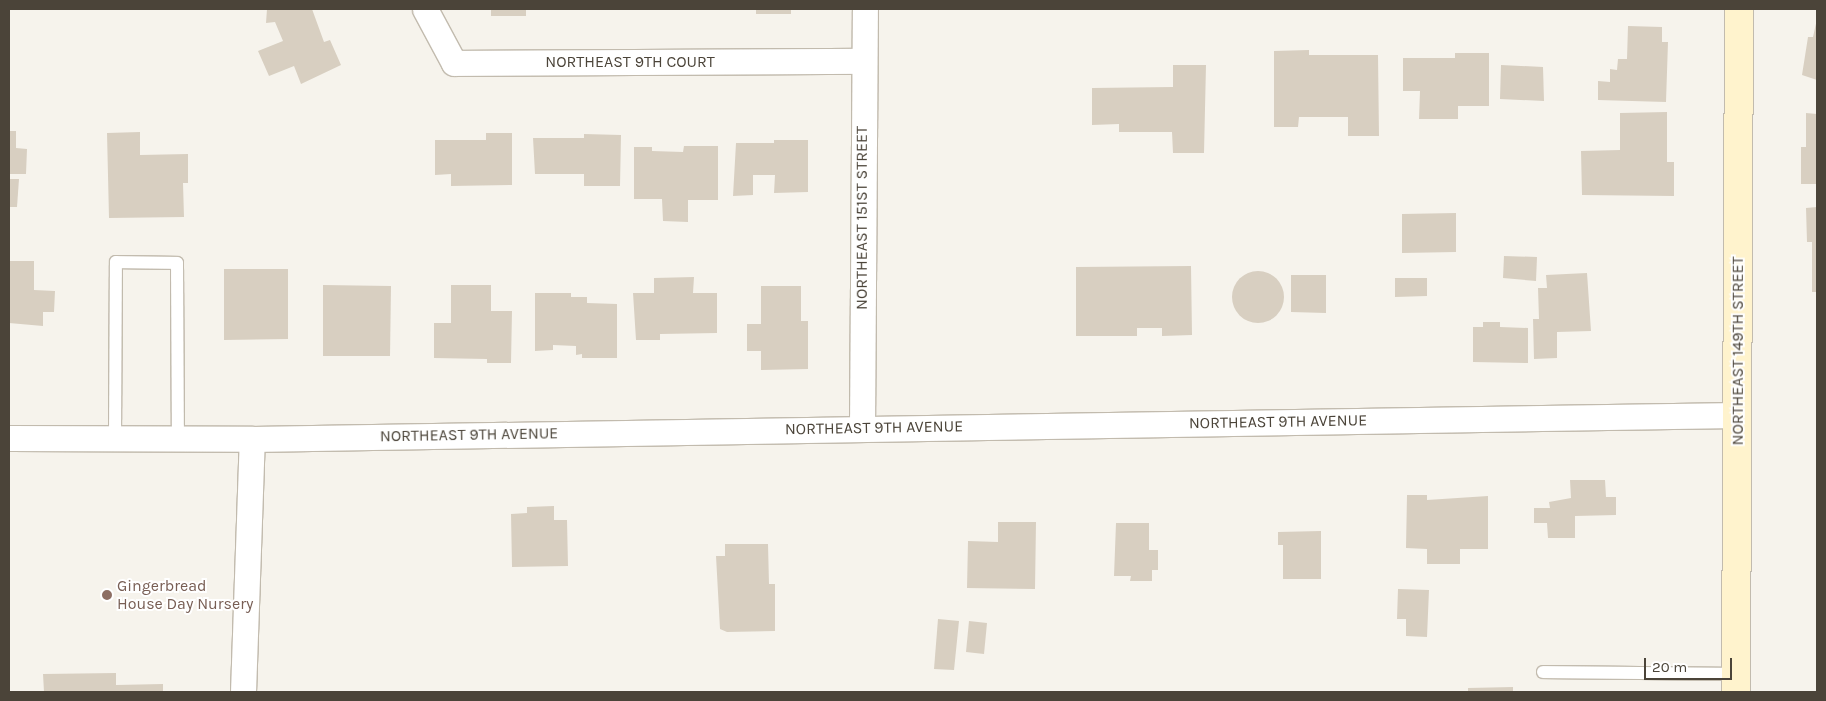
<!DOCTYPE html>
<html>
<head>
<meta charset="utf-8">
<style>
  body { margin:0 }
  #map { position:relative; width:1826px; height:701px; overflow:hidden; background:#f6f3ec; font-family:Karla,sans-serif }
  div>[style] { position:absolute }
  [style*='--x'] { left:calc(var(--x)*1px); top:calc(var(--y)*1px); width:calc(var(--w)*1px); rotate:calc(var(--a)*1deg) }
  .building>* { inset:0; background:#d8cfc1 }
  .round { border-radius:50% }
  .roads { filter:drop-shadow(1px 0 #c2bbae) drop-shadow(-1px 0 #c2bbae) drop-shadow(0 1px #c2bbae) drop-shadow(0 -1px #c2bbae) }
  .lane>* { height:12px; margin:-6px; padding:0 6px; transform-origin:6px; border-radius:6px; background:#fff }
  .street>* { height:25px; margin:-12.5px; padding:0 12.5px; transform-origin:12.5px; border-radius:12.5px; background:#fff }
  .secondary>* { height:28px; margin:-14px; padding:0 14px; transform-origin:14px; border-radius:14px; background:#fff3cd }
  .dots>* { width:14px; height:14px; translate:-50% -50%; box-sizing:border-box; border:2px solid #fff; border-radius:50% }
  span { translate:-50% -50%; white-space:nowrap; text-align:center; line-height:1.15; -webkit-text-stroke:4px #fff; paint-order:stroke }
  .street-label { font-size:16px; color:#4b4439 }
  .education-label { font-size:16px; color:#785e54 }
  .left { translate:0 -50%; text-align:left }
  .frame { position:absolute; inset:0; border:10px solid #4b4439; pointer-events:none }
  .scale { position:absolute; left:1644px; top:658px; width:88px; height:22px; box-sizing:border-box; border:2px solid #4b4439; border-top:0; padding-left:6px; font-size:15px; line-height:18px; white-space:nowrap; color:#4b4439; -webkit-text-stroke:4px #fff; paint-order:stroke }
</style>
</head>
<body>
<div id="map">
  <div class="building">
    <i style="clip-path:polygon(267px 9px,312px 9px,324px 42px,330px 40px,341px 65px,301px 84px,294px 66px,269px 76px,258px 51px,283px 41px,275px 22px,266px 23px)"></i>
    <i style="clip-path:polygon(491px 9px,526px 9px,526px 16px,491px 16px)"></i>
    <i style="clip-path:polygon(756px 9px,791px 9px,791px 14px,756px 14px)"></i>
    <i style="clip-path:polygon(1817px 19px,1817px 80px,1802px 75px,1808px 37px,1813px 37px)"></i>
    <i style="clip-path:polygon(1628px 26px,1662px 27px,1662px 42px,1668px 42px,1666px 102px,1598px 100px,1598px 81px,1610px 82px,1610px 69px,1617px 70px,1618px 59px,1627px 59px)"></i>
    <i style="clip-path:polygon(1309px 50px,1309px 55px,1378px 55px,1379px 136px,1348px 136px,1348px 117px,1299px 117px,1298px 127px,1274px 127px,1274px 51px)"></i>
    <i style="clip-path:polygon(1455px 53px,1489px 53px,1489px 106px,1458px 106px,1458px 119px,1419px 119px,1420px 91px,1403px 91px,1403px 58px,1455px 58px)"></i>
    <i style="clip-path:polygon(1173px 65px,1206px 65px,1204px 153px,1173px 153px,1172px 132px,1119px 132px,1119px 124px,1092px 125px,1092px 88px,1173px 87px)"></i>
    <i style="clip-path:polygon(1501px 65px,1543px 67px,1544px 101px,1500px 99px)"></i>
    <i style="clip-path:polygon(1667px 112px,1667px 162px,1674px 162px,1674px 196px,1582px 195px,1581px 151px,1620px 150px,1620px 113px)"></i>
    <i style="clip-path:polygon(1806px 113px,1817px 114px,1817px 184px,1801px 184px,1801px 147px,1806px 147px)"></i>
    <i style="clip-path:polygon(9px 131px,16px 131px,16px 148px,27px 149px,26px 174px,9px 174px)"></i>
    <i style="clip-path:polygon(140px 132px,140px 155px,188px 154px,188px 183px,183px 183px,184px 217px,109px 218px,107px 133px)"></i>
    <i style="clip-path:polygon(486px 133px,512px 133px,512px 185px,451px 186px,451px 174px,435px 175px,435px 140px,486px 140px)"></i>
    <i style="clip-path:polygon(584px 134px,621px 135px,620px 186px,584px 186px,584px 174px,535px 174px,533px 138px,584px 138px)"></i>
    <i style="clip-path:polygon(774px 140px,808px 140px,808px 192px,774px 193px,775px 175px,753px 175px,753px 195px,733px 196px,736px 143px,774px 143px)"></i>
    <i style="clip-path:polygon(684px 146px,718px 146px,718px 200px,688px 200px,688px 222px,663px 221px,662px 199px,634px 199px,634px 147px,652px 147px,652px 151px,683px 152px)"></i>
    <i style="clip-path:polygon(9px 179px,19px 179px,17px 207px,9px 207px)"></i>
    <i style="clip-path:polygon(1817px 207px,1817px 292px,1812px 292px,1812px 242px,1807px 242px,1806px 208px)"></i>
    <i style="clip-path:polygon(1456px 213px,1456px 252px,1402px 253px,1402px 214px)"></i>
    <i style="clip-path:polygon(1504px 256px,1537px 257px,1536px 281px,1503px 278px)"></i>
    <i style="clip-path:polygon(9px 261px,34px 261px,34px 290px,55px 291px,54px 312px,43px 312px,43px 326px,9px 323px)"></i>
    <i style="clip-path:polygon(1191px 266px,1192px 335px,1162px 336px,1162px 328px,1137px 328px,1137px 336px,1076px 336px,1076px 267px)"></i>
    <i style="clip-path:polygon(224px 269px,288px 269px,288px 339px,224px 340px)"></i>
    <i class="round" style="left:1232px;top:271px;width:52px;height:52px"></i>
    <i style="clip-path:polygon(1587px 273px,1591px 331px,1557px 332px,1557px 358px,1534px 359px,1533px 319px,1539px 319px,1538px 288px,1547px 288px,1546px 275px)"></i>
    <i style="clip-path:polygon(1291px 275px,1326px 275px,1326px 313px,1291px 312px)"></i>
    <i style="clip-path:polygon(694px 277px,693px 293px,717px 293px,717px 333px,660px 334px,660px 340px,636px 340px,633px 293px,654px 293px,654px 278px)"></i>
    <i style="clip-path:polygon(1395px 278px,1427px 278px,1427px 296px,1395px 297px)"></i>
    <i style="clip-path:polygon(323px 285px,391px 286px,390px 356px,323px 356px)"></i>
    <i style="clip-path:polygon(451px 285px,491px 285px,491px 311px,512px 311px,511px 363px,487px 363px,487px 359px,434px 358px,434px 323px,451px 323px)"></i>
    <i style="clip-path:polygon(761px 286px,801px 286px,801px 321px,808px 321px,808px 369px,761px 370px,761px 351px,747px 351px,747px 324px,761px 324px)"></i>
    <i style="clip-path:polygon(535px 293px,571px 293px,571px 297px,587px 297px,587px 303px,617px 304px,617px 358px,582px 358px,582px 354px,576px 355px,576px 346px,553px 345px,553px 350px,535px 351px)"></i>
    <i style="clip-path:polygon(1483px 322px,1500px 322px,1500px 327px,1528px 328px,1528px 363px,1473px 362px,1473px 327px,1483px 327px)"></i>
    <i style="clip-path:polygon(1570px 480px,1605px 480px,1606px 497px,1616px 497px,1616px 515px,1575px 516px,1575px 538px,1548px 538px,1547px 523px,1534px 523px,1534px 508px,1550px 508px,1549px 502px,1571px 498px)"></i>
    <i style="clip-path:polygon(1407px 495px,1427px 495px,1427px 500px,1488px 496px,1488px 549px,1460px 549px,1460px 564px,1427px 564px,1427px 549px,1406px 548px)"></i>
    <i style="clip-path:polygon(554px 506px,554px 520px,567px 520px,568px 566px,512px 567px,511px 514px,527px 513px,527px 507px)"></i>
    <i style="clip-path:polygon(998px 522px,1036px 522px,1035px 589px,967px 588px,968px 541px,998px 542px)"></i>
    <i style="clip-path:polygon(1116px 523px,1149px 523px,1149px 550px,1158px 550px,1158px 570px,1152px 570px,1152px 581px,1130px 581px,1131px 576px,1114px 576px)"></i>
    <i style="clip-path:polygon(1321px 531px,1321px 579px,1283px 579px,1283px 545px,1278px 545px,1278px 532px)"></i>
    <i style="clip-path:polygon(725px 544px,768px 544px,769px 584px,775px 584px,775px 631px,727px 632px,720px 629px,716px 556px,725px 556px)"></i>
    <i style="clip-path:polygon(1398px 589px,1429px 590px,1427px 637px,1406px 636px,1406px 619px,1397px 619px)"></i>
    <i style="clip-path:polygon(938px 619px,959px 621px,954px 670px,934px 669px)"></i>
    <i style="clip-path:polygon(969px 621px,987px 623px,984px 654px,966px 652px)"></i>
    <i style="clip-path:polygon(116px 673px,116px 685px,163px 684px,163px 692px,44px 692px,43px 674px)"></i>
    <i style="clip-path:polygon(1513px 687px,1513px 692px,1468px 692px,1468px 688px)"></i>
  </div>
  <div class="roads">
    <div class="lane">
      <i style="--x:115;--y:439;--w:177;--a:-89.7"></i>
      <i style="--x:116;--y:262;--w:61;--a:0.9"></i>
      <i style="--x:177;--y:263;--w:176;--a:89.7"></i>
      <i style="--x:1543;--y:672;--w:194;--a:0.6"></i>
    </div>
    <div class="street">
      <i style="--x:425;--y:9;--w:61;--a:61.8"></i>
      <i style="--x:454;--y:63;--w:409;--a:-0.3"></i>
      <i style="--x:862;--y:428;--w:419;--a:-89.6"></i>
      <i style="--x:9;--y:438;--w:243;--a:0.2"></i>
      <i style="--x:252;--y:439;--w:1486;--a:-0.93"></i>
      <i style="--x:243;--y:692;--w:253;--a:-88"></i>
    </div>
    <div class="secondary">
      <i style="--x:1736;--y:692;--w:683;--a:-89.75"></i>
    </div>
  </div>
  <div class="dots">
    <i style="left:107px;top:595px;background:#8d6e63"></i>
  </div>
  <div class="street-label">
    <span style="left:630px;top:62px">NORTHEAST 9TH COURT</span>
    <span style="left:862px;top:218px;rotate:-90deg">NORTHEAST 151ST STREET</span>
    <span style="left:1738px;top:351px;rotate:-90deg">NORTHEAST 149TH STREET</span>
    <span style="left:1278px;top:422px;rotate:-1deg">NORTHEAST 9TH AVENUE</span>
    <span style="left:874px;top:428px;rotate:-1deg">NORTHEAST 9TH AVENUE</span>
    <span style="left:469px;top:435px;rotate:-1deg">NORTHEAST 9TH AVENUE</span>
  </div>
  <div class="education-label">
    <span class="left" style="left:117px;top:595px">Gingerbread<br>House Day Nursery</span>
  </div>
  <div class="frame"></div>
  <div class="scale">20 m</div>
</div>
</body>
</html>
